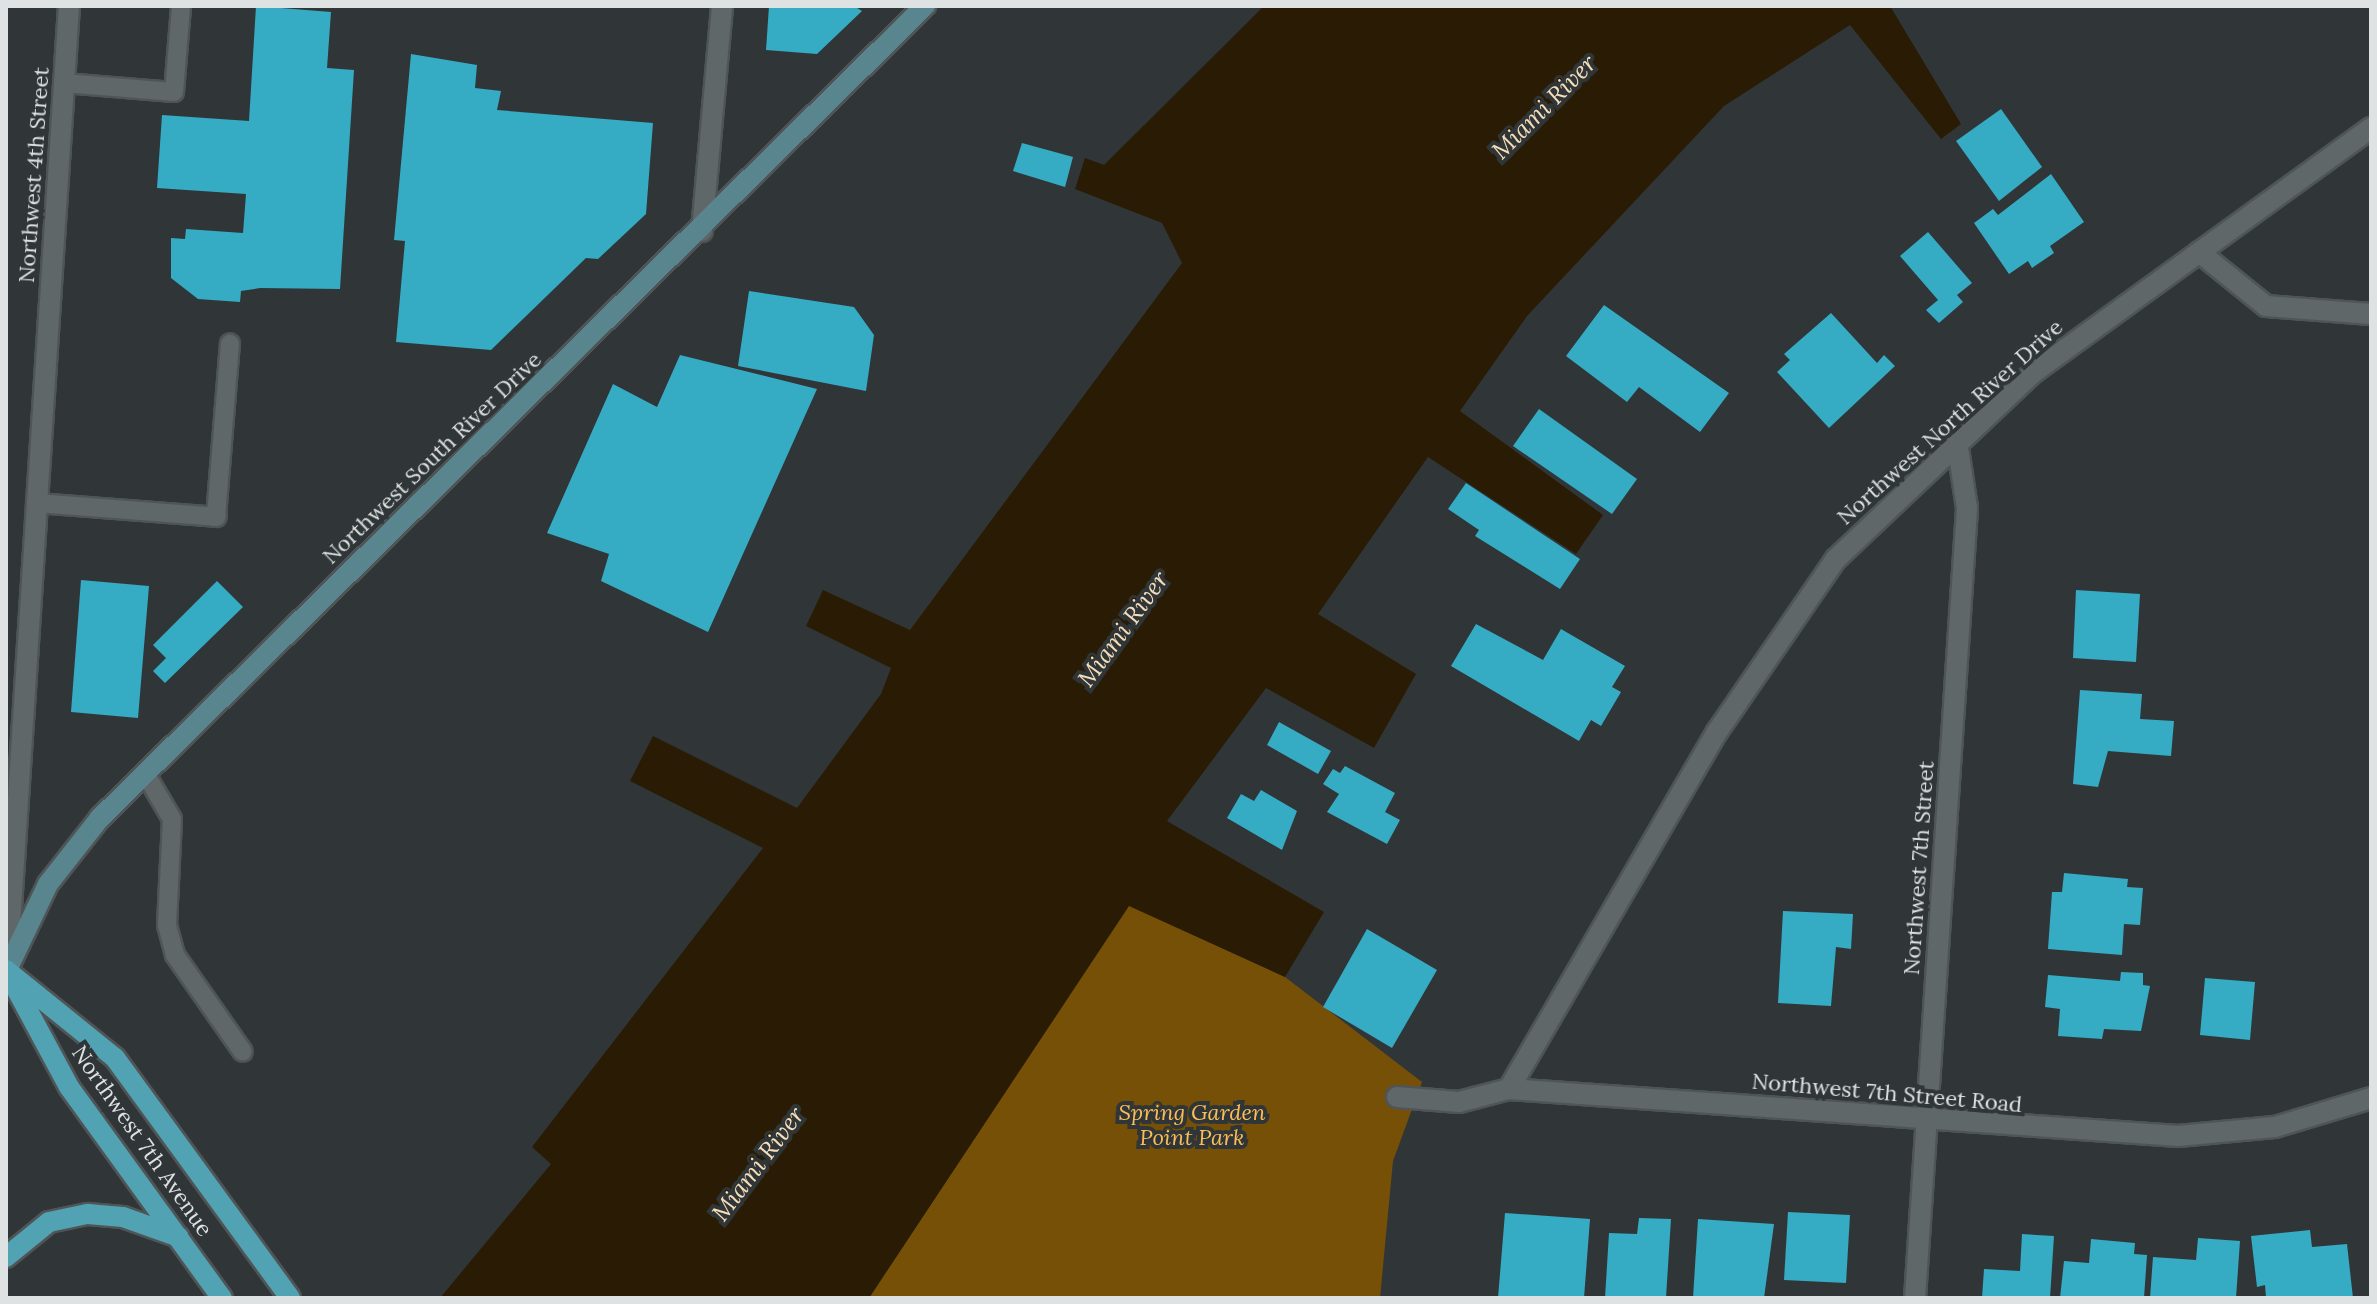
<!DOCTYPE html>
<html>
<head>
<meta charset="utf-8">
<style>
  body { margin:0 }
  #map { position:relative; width:2377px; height:1304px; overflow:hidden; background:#303638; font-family:Lora,serif }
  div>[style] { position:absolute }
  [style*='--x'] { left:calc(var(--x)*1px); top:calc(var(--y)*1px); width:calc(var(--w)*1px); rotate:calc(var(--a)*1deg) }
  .green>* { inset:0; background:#755006 }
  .water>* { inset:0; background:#291b04 }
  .building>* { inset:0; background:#36abc4 }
  .roads { filter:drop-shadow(2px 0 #4f5556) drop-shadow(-2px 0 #4f5556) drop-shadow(0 2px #4f5556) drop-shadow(0 -2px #4f5556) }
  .service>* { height:18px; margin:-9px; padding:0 9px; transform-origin:9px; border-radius:9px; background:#606768 }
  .minor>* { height:20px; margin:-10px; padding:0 10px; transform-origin:10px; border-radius:10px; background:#606768 }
  .secondary>* { height:20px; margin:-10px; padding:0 10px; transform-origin:10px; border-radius:10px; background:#58858e }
  .primary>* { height:20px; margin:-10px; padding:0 10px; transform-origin:10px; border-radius:10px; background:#51a2b3 }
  span { translate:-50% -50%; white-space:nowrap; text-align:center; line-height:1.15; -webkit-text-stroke:8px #303638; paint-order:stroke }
  .street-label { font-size:22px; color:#dee2e3 }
  .park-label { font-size:22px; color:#fbbd57; font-style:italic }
  .water-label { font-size:24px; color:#f7deba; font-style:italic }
  .frame { position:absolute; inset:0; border:8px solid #dee2e3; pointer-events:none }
</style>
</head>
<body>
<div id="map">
  <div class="green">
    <i style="clip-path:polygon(1129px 905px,1285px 977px,1422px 1082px,1393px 1161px,1380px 1298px,869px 1298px)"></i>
  </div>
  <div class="water">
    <i style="clip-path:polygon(1264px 6px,1890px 6px,1961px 124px,1941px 139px,1850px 25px,1724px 106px,1527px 316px,1460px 411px,1603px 515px,1576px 554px,1428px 457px,1318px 614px,1416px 674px,1374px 748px,1266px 688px,1167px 821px,1324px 912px,1285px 977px,1129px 906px,869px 1298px,440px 1298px,551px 1164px,532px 1147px,763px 848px,630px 781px,653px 736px,797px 808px,881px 694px,891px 668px,806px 626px,823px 590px,910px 630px,1182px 263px,1162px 223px,1075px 189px,1085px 158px,1104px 165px)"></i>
  </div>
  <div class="building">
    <i style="clip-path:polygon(256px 6px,331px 12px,327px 68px,354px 70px,340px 289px,260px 288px,241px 291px,240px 302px,198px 299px,171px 278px,171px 238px,185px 239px,186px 229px,243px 233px,246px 194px,157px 188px,162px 115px,249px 121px)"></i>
    <i style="clip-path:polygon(769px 6px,854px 6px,862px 11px,817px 54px,766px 50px)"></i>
    <i style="clip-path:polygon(411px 54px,477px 65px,475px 88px,501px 91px,497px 110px,653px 123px,646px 214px,598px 259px,586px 258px,491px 350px,396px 342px,405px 241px,394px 240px)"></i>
    <i style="clip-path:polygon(2001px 109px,2042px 167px,1999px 201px,1956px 141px)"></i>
    <i style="clip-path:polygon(1022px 143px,1073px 157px,1065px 187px,1013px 171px)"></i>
    <i style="clip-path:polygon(2051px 174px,2084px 222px,2050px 246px,2054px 253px,2032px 268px,2028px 261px,2009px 274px,1974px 223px,1993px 209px,1998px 215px)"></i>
    <i style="clip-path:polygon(1928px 232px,1972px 283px,1957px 295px,1963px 302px,1939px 323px,1926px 310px,1938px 300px,1900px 256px)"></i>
    <i style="clip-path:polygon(749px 291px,854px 307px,874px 335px,866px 391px,738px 366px)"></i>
    <i style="clip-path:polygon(1604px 305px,1729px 393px,1700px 432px,1639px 387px,1627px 402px,1566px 356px)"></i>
    <i style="clip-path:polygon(1831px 313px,1877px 363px,1884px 355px,1895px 366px,1829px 428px,1777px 372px,1790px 360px,1784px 354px)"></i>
    <i style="clip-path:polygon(680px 355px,817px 389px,708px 632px,601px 581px,609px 554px,547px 533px,613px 384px,657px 407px)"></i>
    <i style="clip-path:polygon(1539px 409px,1637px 479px,1612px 514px,1513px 446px)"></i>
    <i style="clip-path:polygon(1466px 483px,1580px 559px,1560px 589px,1475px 536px,1479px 530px,1448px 509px)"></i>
    <i style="clip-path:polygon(81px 580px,149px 586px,138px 718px,71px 712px)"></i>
    <i style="clip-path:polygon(217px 581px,243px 607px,165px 683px,153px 671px,166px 658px,153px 645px)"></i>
    <i style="clip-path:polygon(2076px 590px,2140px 594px,2136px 662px,2073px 658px)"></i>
    <i style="clip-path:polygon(1476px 624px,1543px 660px,1561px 629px,1625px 666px,1612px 687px,1621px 692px,1601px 726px,1591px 720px,1579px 741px,1451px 666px)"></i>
    <i style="clip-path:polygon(2080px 690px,2142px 694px,2140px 719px,2174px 721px,2171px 756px,2108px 751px,2098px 787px,2073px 784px)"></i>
    <i style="clip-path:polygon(1279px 722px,1331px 751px,1318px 774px,1267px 745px)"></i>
    <i style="clip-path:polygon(1345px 766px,1395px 793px,1385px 812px,1400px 820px,1387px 844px,1327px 812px,1339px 794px,1323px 784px,1333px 769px,1340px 773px)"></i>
    <i style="clip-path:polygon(1261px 790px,1297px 811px,1282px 850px,1227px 818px,1241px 794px,1254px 801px)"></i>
    <i style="clip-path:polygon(2064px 873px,2128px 879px,2127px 887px,2143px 888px,2140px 925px,2124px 924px,2122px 955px,2048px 949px,2052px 892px,2062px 892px)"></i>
    <i style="clip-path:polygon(1783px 911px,1853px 914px,1851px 949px,1836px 947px,1831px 1006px,1778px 1003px)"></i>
    <i style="clip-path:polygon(1367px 929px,1437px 970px,1392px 1048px,1323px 1007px)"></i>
    <i style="clip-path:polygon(2121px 972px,2143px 973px,2143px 985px,2150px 986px,2141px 1031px,2104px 1029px,2102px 1039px,2058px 1036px,2060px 1009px,2045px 1007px,2048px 975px,2120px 981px)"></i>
    <i style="clip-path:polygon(2205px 978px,2255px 982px,2250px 1040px,2200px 1035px)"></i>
    <i style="clip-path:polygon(1788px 1212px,1850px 1215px,1846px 1283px,1784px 1280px)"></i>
    <i style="clip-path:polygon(1505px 1213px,1590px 1219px,1584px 1298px,1498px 1298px)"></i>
    <i style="clip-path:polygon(1639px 1218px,1671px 1219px,1666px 1298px,1605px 1298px,1609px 1233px,1637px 1234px)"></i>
    <i style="clip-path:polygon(1698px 1219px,1774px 1224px,1764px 1298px,1693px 1298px)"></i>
    <i style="clip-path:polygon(2310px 1230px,2312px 1247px,2347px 1244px,2353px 1298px,2266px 1298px,2265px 1285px,2257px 1287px,2251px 1236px)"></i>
    <i style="clip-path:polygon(2022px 1234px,2054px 1236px,2050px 1298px,1982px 1298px,1984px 1269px,2020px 1271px)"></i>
    <i style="clip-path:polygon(2198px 1238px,2240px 1241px,2236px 1298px,2150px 1298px,2153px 1257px,2196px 1260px)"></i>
    <i style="clip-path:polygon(2091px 1239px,2135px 1243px,2134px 1254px,2147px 1255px,2144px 1298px,2060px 1298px,2064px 1261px,2089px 1263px)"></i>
  </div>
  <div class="roads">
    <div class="service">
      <i style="--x:64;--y:83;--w:110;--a:4.7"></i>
      <i style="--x:174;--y:92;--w:86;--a:-85.3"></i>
      <i style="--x:36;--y:503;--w:181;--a:4.4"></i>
      <i style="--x:216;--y:517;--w:174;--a:-85.4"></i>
      <i style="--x:145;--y:773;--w:53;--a:59.6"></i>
      <i style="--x:172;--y:819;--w:106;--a:92.7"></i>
      <i style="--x:167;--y:925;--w:31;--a:75"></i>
      <i style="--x:175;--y:955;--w:118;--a:55"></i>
    </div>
    <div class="minor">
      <i style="--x:702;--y:231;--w:226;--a:-84.9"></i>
      <i style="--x:2199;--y:252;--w:86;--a:38.9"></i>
      <i style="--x:2266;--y:306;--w:105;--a:4.4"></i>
      <i style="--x:7;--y:970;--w:966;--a:-86.32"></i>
      <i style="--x:1509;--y:1089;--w:413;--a:-59.8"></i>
      <i style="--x:1717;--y:732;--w:210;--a:-55.5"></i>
      <i style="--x:1836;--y:559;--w:272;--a:-43.4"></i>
      <i style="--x:2034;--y:372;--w:416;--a:-35.9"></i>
      <i style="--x:1397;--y:1097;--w:62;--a:4.6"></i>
      <i style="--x:1459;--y:1102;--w:52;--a:-14.6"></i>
      <i style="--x:1509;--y:1089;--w:671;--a:4.02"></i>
      <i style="--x:2178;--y:1136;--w:97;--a:-5.3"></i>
      <i style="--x:2275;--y:1127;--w:100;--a:-16.8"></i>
      <i style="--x:1915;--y:1298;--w:792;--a:-86.23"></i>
      <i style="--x:1967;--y:508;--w:67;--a:-98.6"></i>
    </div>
    <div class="secondary">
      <i style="--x:7;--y:970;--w:95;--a:-64.5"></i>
      <i style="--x:48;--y:884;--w:84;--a:-51.8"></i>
      <i style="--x:100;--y:818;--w:1158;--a:-44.55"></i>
    </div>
    <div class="primary">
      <i style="--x:6;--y:970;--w:140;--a:38.9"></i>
      <i style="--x:115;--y:1058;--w:297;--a:53.9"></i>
      <i style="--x:12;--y:981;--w:120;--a:61.7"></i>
      <i style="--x:69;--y:1087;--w:261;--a:54.1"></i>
      <i style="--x:6;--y:1257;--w:55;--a:-39.1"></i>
      <i style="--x:49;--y:1222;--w:40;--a:-12"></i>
      <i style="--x:88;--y:1214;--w:35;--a:5"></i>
      <i style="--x:123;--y:1217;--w:59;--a:19.7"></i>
    </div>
  </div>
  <div class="street-label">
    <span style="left:34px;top:175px;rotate:-86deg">Northwest 4th Street</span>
    <span style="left:1950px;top:422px;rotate:-42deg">Northwest North River Drive</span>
    <span style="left:432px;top:458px;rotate:-44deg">Northwest South River Drive</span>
    <span style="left:1919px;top:868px;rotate:-86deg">Northwest 7th Street</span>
    <span style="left:1887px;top:1093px;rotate:5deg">Northwest 7th Street Road</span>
    <span style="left:142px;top:1141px;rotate:55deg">Northwest 7th Avenue</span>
  </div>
  <div class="park-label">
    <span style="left:1192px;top:1125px">Spring Garden<br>Point Park</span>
  </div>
  <div class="water-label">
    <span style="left:1544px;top:107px;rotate:-45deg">Miami River</span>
    <span style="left:1123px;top:629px;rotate:-54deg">Miami River</span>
    <span style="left:758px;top:1164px;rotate:-53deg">Miami River</span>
  </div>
  <div class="frame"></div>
</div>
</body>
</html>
